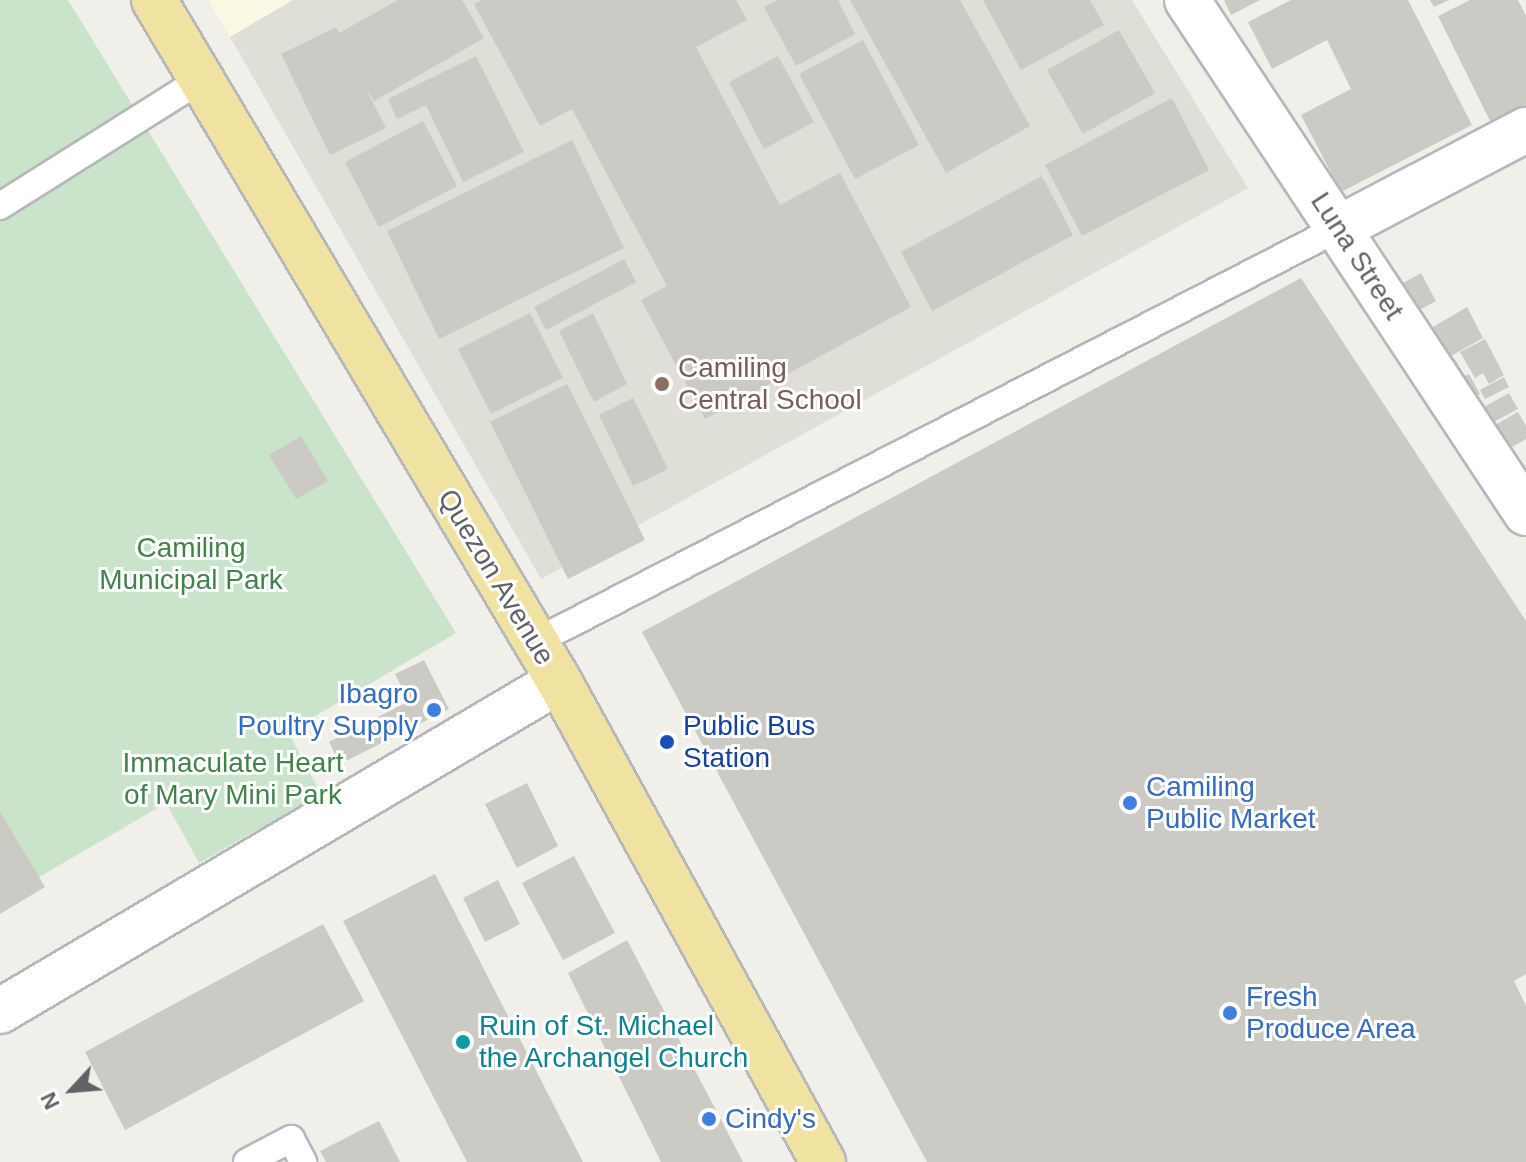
<!DOCTYPE html>
<html>
<head>
<meta charset="utf-8">
<style>
  body { margin:0 }
  #map { position:relative; width:1526px; height:1162px; overflow:hidden; background:#f0efe9; font-family:Helvetica,sans-serif }
  div>[style] { position:absolute }
  [style*='--x'] { left:calc(var(--x)*1px); top:calc(var(--y)*1px); width:calc(var(--w)*1px); rotate:calc(var(--a)*1deg) }
  .commercial>* { inset:0; background:#faf7e3 }
  .education>* { inset:0; background:#dfded7 }
  .green>* { inset:0; background:#c9e4cb }
  .building>* { inset:0; background:#cbcac5 }
  .roads { filter:drop-shadow(2px 0 #b6b7bb) drop-shadow(-2px 0 #b6b7bb) drop-shadow(0 2px #b6b7bb) drop-shadow(0 -2px #b6b7bb) }
  .lane>* { height:26px; margin:-13px; padding:0 13px; transform-origin:13px; border-radius:13px; background:#fff }
  .street>* { height:44px; margin:-22px; padding:0 22px; transform-origin:22px; border-radius:22px; background:#fff }
  .highway>* { height:44px; margin:-22px; padding:0 22px; transform-origin:22px; border-radius:22px; background:#f0e2a0 }
  .dots>* { width:22px; height:22px; translate:-50% -50%; box-sizing:border-box; border:4px solid #fff; border-radius:50% }
  span { translate:-50% -50%; white-space:nowrap; text-align:center; line-height:1.15; -webkit-text-stroke:6px #fff; paint-order:stroke }
  .street-label { font-size:28px; color:#606267 }
  .education-label { font-size:28px; color:#785e54 }
  .left { translate:0 -50%; text-align:left }
  .park-label { font-size:28px; color:#42834a }
  .shop-label { font-size:28px; color:#366cbe }
  .right { translate:-100% -50%; text-align:right }
  .transit-label { font-size:28px; color:#164399 }
  .culture-label { font-size:28px; color:#0d838f }
  .north { position:absolute; left:32px; top:1050px; width:80px; height:80px; -webkit-text-stroke:6px #fff; paint-order:stroke; rotate:244deg; font-size:22px; font-weight:700; line-height:32px; text-align:center; color:#606267 }
  .north::after { content:''; display:block; margin:auto; width:28px; height:36px; background:#606267; clip-path:polygon(50% 0,100% 100%,50% 72%,0 100%) }
</style>
</head>
<body>
<div id="map">
  <div class="commercial">
    <i style="clip-path:polygon(208px 0,293px 0,230px 37px)"></i>
  </div>
  <div class="education">
    <i style="clip-path:polygon(293px 0,1132px 0,1248px 188px,541px 579px,230px 37px)"></i>
  </div>
  <div class="green">
    <i style="clip-path:polygon(0 0,68px 0,456px 633px,288px 732px,321px 794px,199px 863px,166px 803px,0 900px)"></i>
  </div>
  <div class="building">
    <i style="clip-path:polygon(398px 0,462px 0,484px 38px,374px 101px,364px 85px,386px 128px,330px 155px,281px 54px,336px 27px,339px 33px)"></i>
    <i style="clip-path:polygon(482px 0,736px 0,747px 20px,696px 47px,780px 205px,840px 173px,911px 307px,705px 419px,641px 300px,667px 286px,572px 109px,540px 126px,474px 4px)"></i>
    <i style="clip-path:polygon(778px 0,838px 0,855px 34px,796px 66px,764px 7px)"></i>
    <i style="clip-path:polygon(850px 0,960px 0,1030px 126px,946px 173px)"></i>
    <i style="clip-path:polygon(983px 0,1090px 0,1104px 25px,1021px 70px)"></i>
    <i style="clip-path:polygon(1224px 0,1260px 0,1231px 15px)"></i>
    <i style="clip-path:polygon(1291px 0,1408px 0,1472px 125px,1341px 192px,1301px 115px,1351px 89px,1327px 40px,1272px 69px,1248px 22px)"></i>
    <i style="clip-path:polygon(1430px 0,1449px 0,1434px 7px)"></i>
    <i style="clip-path:polygon(1470px 0,1518px 0,1526px 16px,1526px 108px,1492px 125px,1438px 16px)"></i>
    <i style="clip-path:polygon(1119px 30px,1155px 93px,1083px 134px,1047px 70px)"></i>
    <i style="clip-path:polygon(863px 40px,919px 145px,855px 179px,799px 74px)"></i>
    <i style="clip-path:polygon(476px 56px,524px 152px,463px 182px,426px 105px,397px 119px,388px 99px)"></i>
    <i style="clip-path:polygon(778px 56px,814px 122px,764px 149px,729px 82px)"></i>
    <i style="clip-path:polygon(1172px 98px,1209px 170px,1082px 236px,1045px 165px)"></i>
    <i style="clip-path:polygon(423px 121px,457px 186px,379px 227px,345px 162px)"></i>
    <i style="clip-path:polygon(572px 140px,624px 248px,439px 339px,387px 231px)"></i>
    <i style="clip-path:polygon(1042px 176px,1073px 235px,932px 311px,901px 252px)"></i>
    <i style="clip-path:polygon(624px 259px,636px 282px,546px 330px,534px 307px)"></i>
    <i style="clip-path:polygon(1421px 273px,1436px 301px,1416px 312px,1401px 284px)"></i>
    <i style="clip-path:polygon(1301px 278px,1526px 621px,1526px 974px,1514px 981px,1526px 1006px,1526px 1162px,927px 1162px,642px 632px)"></i>
    <i style="clip-path:polygon(1467px 307px,1483px 338px,1437px 364px,1421px 334px)"></i>
    <i style="clip-path:polygon(530px 313px,563px 378px,491px 414px,458px 349px)"></i>
    <i style="clip-path:polygon(593px 313px,627px 384px,594px 402px,559px 331px)"></i>
    <i style="clip-path:polygon(1485px 339px,1504px 375px,1489px 384px,1483px 373px,1475px 378px,1460px 352px)"></i>
    <i style="clip-path:polygon(1455px 359px,1464px 376px,1469px 374px,1480px 394px,1470px 400px,1439px 368px)"></i>
    <i style="clip-path:polygon(1504px 377px,1509px 387px,1485px 399px,1480px 390px)"></i>
    <i style="clip-path:polygon(567px 384px,645px 540px,568px 579px,490px 422px)"></i>
    <i style="clip-path:polygon(1509px 393px,1518px 409px,1488px 425px,1480px 409px)"></i>
    <i style="clip-path:polygon(633px 398px,668px 469px,633px 486px,599px 415px)"></i>
    <i style="clip-path:polygon(1518px 412px,1526px 426px,1526px 439px,1494px 457px,1481px 433px)"></i>
    <i style="clip-path:polygon(301px 436px,328px 481px,296px 499px,269px 455px)"></i>
    <i style="clip-path:polygon(424px 660px,449px 709px,340px 764px,329px 742px,409px 701px,395px 674px)"></i>
    <i style="clip-path:polygon(527px 783px,558px 846px,517px 868px,485px 804px)"></i>
    <i style="clip-path:polygon(0 812px,45px 887px,0 914px)"></i>
    <i style="clip-path:polygon(574px 856px,615px 933px,563px 960px,522px 883px)"></i>
    <i style="clip-path:polygon(435px 874px,583px 1162px,467px 1162px,343px 921px)"></i>
    <i style="clip-path:polygon(498px 880px,520px 924px,485px 942px,463px 898px)"></i>
    <i style="clip-path:polygon(323px 924px,364px 1001px,125px 1130px,85px 1052px)"></i>
    <i style="clip-path:polygon(627px 940px,743px 1162px,661px 1162px,568px 973px)"></i>
    <i style="clip-path:polygon(379px 1121px,400px 1162px,326px 1162px,320px 1151px)"></i>
  </div>
  <div class="roads">
    <div class="lane">
      <i style="--x:0;--y:206;--w:239;--a:-32.2"></i>
      <i style="--x:535;--y:642;--w:904;--a:-27.25"></i>
      <i style="--x:247;--y:1162;--w:50;--a:-27.6"></i>
      <i style="--x:291;--y:1139;--w:26;--a:62"></i>
    </div>
    <div class="street">
      <i style="--x:1187;--y:0;--w:615;--a:56.54"></i>
      <i style="--x:1339;--y:228;--w:211;--a:-27.7"></i>
      <i style="--x:0;--y:1011;--w:649;--a:-30.56"></i>
    </div>
    <div class="highway">
      <i style="--x:154;--y:0;--w:792;--a:59.26"></i>
      <i style="--x:559;--y:681;--w:549;--a:61.24"></i>
    </div>
  </div>
  <div class="dots">
    <i style="left:662px;top:384px;background:#8d6e63"></i>
    <i style="left:434px;top:710px;background:#3f7fe0"></i>
    <i style="left:667px;top:742px;background:#1a4fb4"></i>
    <i style="left:1130px;top:803px;background:#3f7fe0"></i>
    <i style="left:1230px;top:1013px;background:#3f7fe0"></i>
    <i style="left:463px;top:1042px;background:#0f9aa8"></i>
    <i style="left:709px;top:1119px;background:#3f7fe0"></i>
  </div>
  <div class="street-label">
    <span style="left:1357px;top:256px;rotate:57deg">Luna Street</span>
    <span style="left:496px;top:577px;rotate:59deg">Quezon Avenue</span>
  </div>
  <div class="education-label">
    <span class="left" style="left:678px;top:384px">Camiling<br>Central School</span>
  </div>
  <div class="park-label">
    <span style="left:191px;top:564px">Camiling<br>Municipal Park</span>
    <span style="left:233px;top:779px">Immaculate Heart<br>of Mary Mini Park</span>
  </div>
  <div class="shop-label">
    <span class="right" style="left:418px;top:710px">Ibagro<br>Poultry Supply</span>
    <span class="left" style="left:1146px;top:803px">Camiling<br>Public Market</span>
    <span class="left" style="left:1246px;top:1013px">Fresh<br>Produce Area</span>
    <span class="left" style="left:725px;top:1119px">Cindy's</span>
  </div>
  <div class="transit-label">
    <span class="left" style="left:683px;top:742px">Public Bus<br>Station</span>
  </div>
  <div class="culture-label">
    <span class="left" style="left:479px;top:1042px">Ruin of St. Michael<br>the Archangel Church</span>
  </div>
  <div class="north">N</div>
</div>
</body>
</html>
